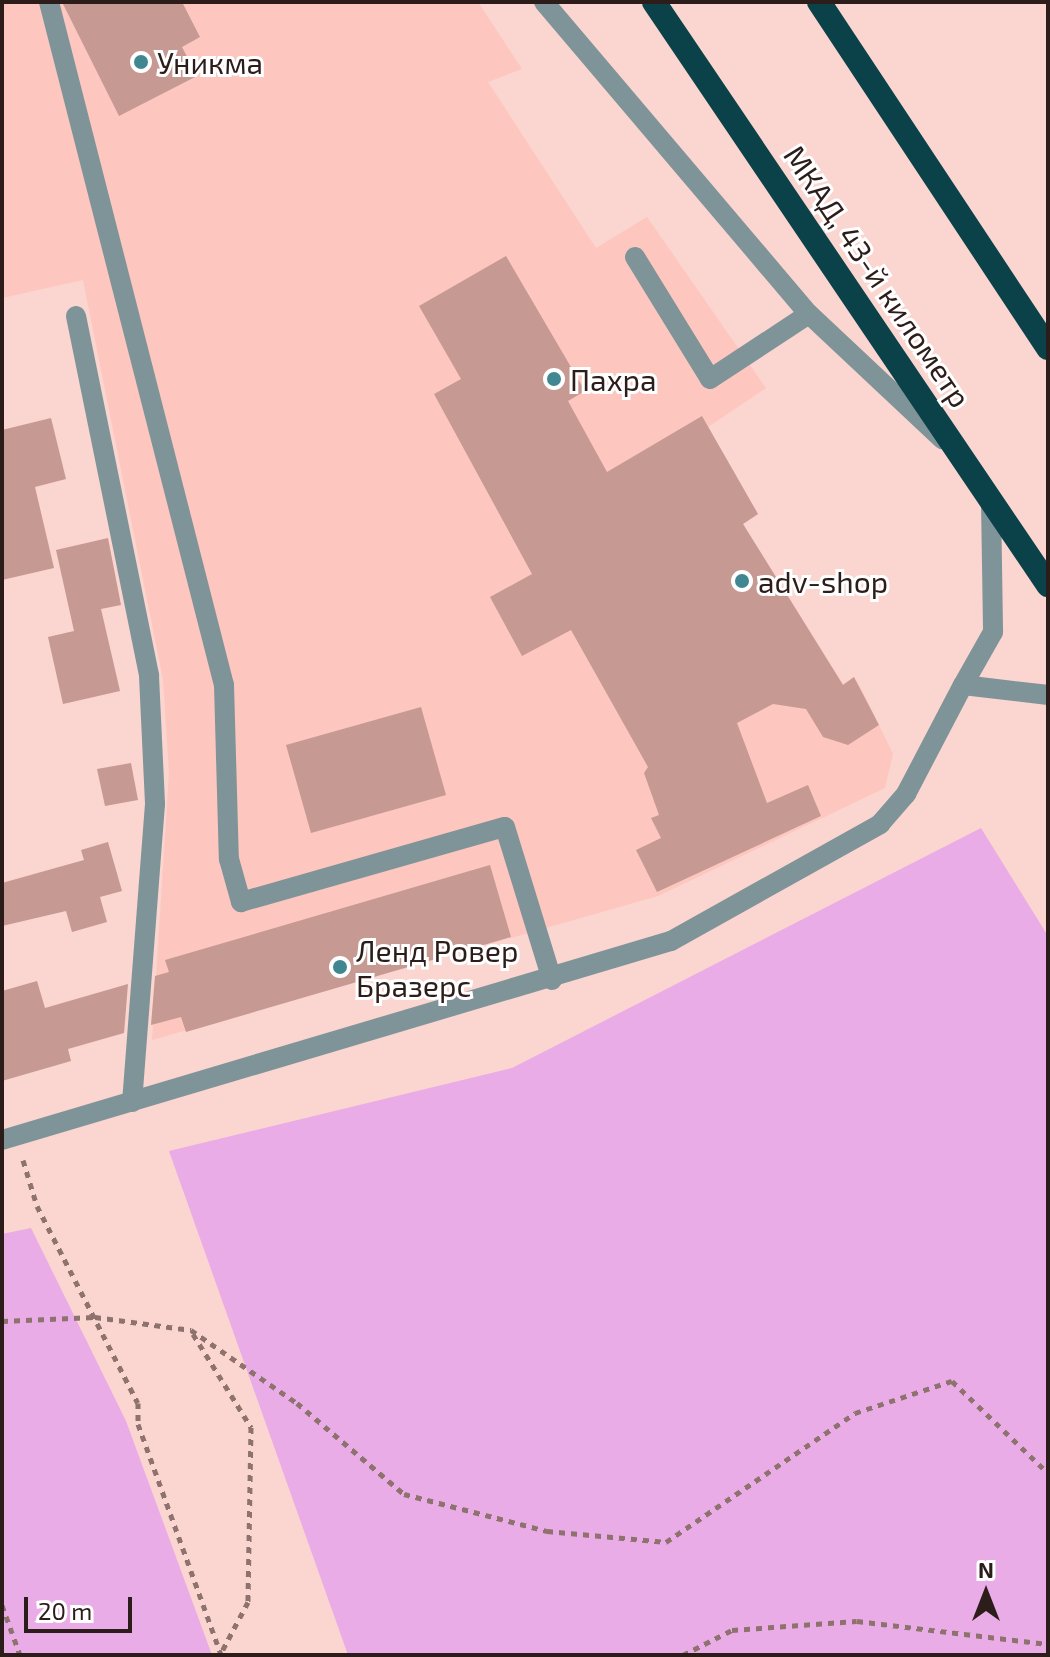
<!DOCTYPE html>
<html>
<head>
<meta charset="utf-8">
<style>
  body { margin:0 }
  #map { position:relative; width:1050px; height:1657px; overflow:hidden; background:#fbd5cf; font-family:"Exo 2",sans-serif }
  div>[style] { position:absolute }
  [style*='--x'] { left:calc(var(--x)*1px); top:calc(var(--y)*1px); width:calc(var(--w)*1px); rotate:calc(var(--a)*1deg) }
  .built>* { inset:0; background:#fdc6be }
  .green>* { inset:0; background:#e9ace6 }
  .building>* { inset:0; background:#c69993 }
  .path>* { height:5px; margin-top:-2.5px; transform-origin:0; background:repeating-linear-gradient(90deg,#8d726e 0 6px,transparent 0 12px) }
  .minor>* { height:20px; margin:-10px; padding:0 10px; transform-origin:10px; border-radius:10px; background:#7f9498 }
  .highway>* { height:24px; margin:-12px; padding:0 12px; transform-origin:12px; border-radius:12px; background:#0b4148 }
  .dots>* { width:22px; height:22px; translate:-50% -50%; box-sizing:border-box; border:4px solid #fff; border-radius:50% }
  span { translate:-50% -50%; white-space:nowrap; text-align:center; line-height:1.15; -webkit-text-stroke:6px #fff; paint-order:stroke }
  .poi-label { font-size:30px; color:#2d1d1a }
  .left { translate:0 -50%; text-align:left }
  .street-label { font-size:30px; color:#2d1d1a }
  .frame { position:absolute; inset:0; border:4px solid #2d1d1a; pointer-events:none }
  .north { position:absolute; left:946px; top:1553px; width:80px; height:80px; -webkit-text-stroke:6px #fff; paint-order:stroke; rotate:0deg; font-size:22px; font-weight:700; line-height:32px; text-align:center; color:#2d1d1a }
  .north::after { content:''; display:block; margin:auto; width:28px; height:36px; background:#2d1d1a; clip-path:polygon(50% 0,100% 100%,50% 72%,0 100%) }
  .scale { position:absolute; left:24px; top:1597px; width:108px; height:36px; box-sizing:border-box; border:4px solid #2d1d1a; border-top:0; padding-left:10px; font-size:24px; line-height:28px; white-space:nowrap; color:#2d1d1a; -webkit-text-stroke:6px #fff; paint-order:stroke }
</style>
</head>
<body>
<div id="map">
  <div class="built">
    <i style="clip-path:polygon(2px 2px,478px 2px,522px 69px,488px 82px,596px 248px,647px 217px,766px 388px,708px 427px,758px 514px,743px 524px,843px 684px,854px 677px,866px 698px,893px 754px,885px 788px,658px 896px,152px 1040px,169px 773px,163px 679px,83px 280px,2px 298px)"></i>
  </div>
  <div class="green">
    <i style="clip-path:polygon(981px 828px,1048px 936px,1048px 1655px,348px 1655px,169px 1151px,512px 1068px)"></i>
    <i style="clip-path:polygon(31px 1228px,126px 1421px,212px 1655px,2px 1655px,2px 1234px)"></i>
  </div>
  <div class="building">
    <i style="clip-path:polygon(62px 2px,182px 2px,200px 37px,182px 47px,197px 76px,119px 116px)"></i>
    <i style="clip-path:polygon(506px 256px,585px 391px,568px 401px,607px 472px,702px 416px,758px 514px,743px 524px,843px 685px,854px 677px,879px 725px,848px 745px,823px 737px,806px 709px,773px 704px,737px 723px,767px 803px,808px 785px,821px 816px,657px 892px,636px 850px,661px 838px,651px 818px,659px 815px,644px 773px,648px 767px,571px 630px,522px 656px,490px 597px,532px 574px,434px 394px,461px 379px,419px 306px)"></i>
    <i style="clip-path:polygon(51px 418px,66px 479px,35px 487px,54px 568px,2px 580px,2px 430px)"></i>
    <i style="clip-path:polygon(108px 538px,121px 605px,101px 609px,120px 691px,63px 704px,48px 637px,74px 631px,56px 550px)"></i>
    <i style="clip-path:polygon(421px 707px,446px 795px,311px 833px,286px 745px)"></i>
    <i style="clip-path:polygon(131px 763px,138px 800px,105px 806px,97px 769px)"></i>
    <i style="clip-path:polygon(108px 842px,122px 891px,100px 897px,107px 922px,72px 932px,66px 911px,2px 926px,2px 883px,84px 860px,81px 850px)"></i>
    <i style="clip-path:polygon(490px 865px,511px 937px,186px 1032px,181px 1017px,151px 1025px,155px 976px,169px 972px,165px 960px)"></i>
    <i style="clip-path:polygon(37px 981px,45px 1008px,128px 984px,124px 1033px,68px 1049px,71px 1061px,2px 1081px,2px 991px)"></i>
  </div>
  <div class="path">
    <i style="--x:23;--y:1160;--w:48;--a:73.1"></i>
    <i style="--x:37;--y:1206;--w:221;--a:62.9"></i>
    <i style="--x:138;--y:1403;--w:21;--a:90"></i>
    <i style="--x:138;--y:1424;--w:245;--a:70.2"></i>
    <i style="--x:2;--y:1321;--w:93;--a:-2.5"></i>
    <i style="--x:95;--y:1317;--w:97;--a:7.7"></i>
    <i style="--x:191;--y:1330;--w:129;--a:34.6"></i>
    <i style="--x:297;--y:1403;--w:140;--a:40.4"></i>
    <i style="--x:404;--y:1494;--w:148;--a:14.5"></i>
    <i style="--x:547;--y:1531;--w:120;--a:5.3"></i>
    <i style="--x:666;--y:1542;--w:229;--a:-34.3"></i>
    <i style="--x:855;--y:1413;--w:102;--a:-18.3"></i>
    <i style="--x:952;--y:1381;--w:133;--a:43.8"></i>
    <i style="--x:193;--y:1334;--w:110;--a:58.1"></i>
    <i style="--x:251;--y:1427;--w:175;--a:91"></i>
    <i style="--x:248;--y:1602;--w:58;--a:117.9"></i>
    <i style="--x:2;--y:1605;--w:53;--a:70.2"></i>
    <i style="--x:683;--y:1655;--w:55;--a:-27"></i>
    <i style="--x:732;--y:1630;--w:125;--a:-4.1"></i>
    <i style="--x:857;--y:1621;--w:192;--a:6.9"></i>
  </div>
  <div class="minor">
    <i style="--x:49;--y:2;--w:705;--a:75.63"></i>
    <i style="--x:224;--y:685;--w:174;--a:88.4"></i>
    <i style="--x:229;--y:859;--w:45;--a:74.4"></i>
    <i style="--x:241;--y:902;--w:274;--a:-15.9"></i>
    <i style="--x:505;--y:827;--w:160;--a:72.9"></i>
    <i style="--x:544;--y:2;--w:409;--a:49.7"></i>
    <i style="--x:809;--y:314;--w:183;--a:43.2"></i>
    <i style="--x:635;--y:257;--w:143;--a:58.4"></i>
    <i style="--x:710;--y:379;--w:118;--a:-33.3"></i>
    <i style="--x:76;--y:316;--w:367;--a:78.5"></i>
    <i style="--x:149;--y:676;--w:128;--a:87.3"></i>
    <i style="--x:155;--y:804;--w:299;--a:94.4"></i>
    <i style="--x:991;--y:501;--w:131;--a:89.1"></i>
    <i style="--x:993;--y:632;--w:61;--a:119.5"></i>
    <i style="--x:963;--y:685;--w:86;--a:6.7"></i>
    <i style="--x:2;--y:1140;--w:698;--a:-16.57"></i>
    <i style="--x:671;--y:941;--w:240;--a:-29.2"></i>
    <i style="--x:880;--y:824;--w:40;--a:-49"></i>
    <i style="--x:906;--y:794;--w:123;--a:-62.4"></i>
  </div>
  <div class="highway">
    <i style="--x:654;--y:2;--w:704;--a:55.95"></i>
    <i style="--x:819;--y:2;--w:415;--a:56.5"></i>
  </div>
  <div class="dots">
    <i style="left:141px;top:62px;background:#418791"></i>
    <i style="left:554px;top:379px;background:#418791"></i>
    <i style="left:742px;top:581px;background:#418791"></i>
    <i style="left:340px;top:967px;background:#418791"></i>
  </div>
  <div class="poi-label">
    <span class="left" style="left:157px;top:62px">Уникма</span>
    <span class="left" style="left:570px;top:379px">Пахра</span>
    <span class="left" style="left:758px;top:581px">adv-shop</span>
    <span class="left" style="left:356px;top:967px">Ленд Ровер<br>Бразерс</span>
  </div>
  <div class="street-label">
    <span style="left:878px;top:276px;rotate:56deg">МКАД, 43-й километр</span>
  </div>
  <div class="frame"></div>
  <div class="north">N</div>
  <div class="scale">20 m</div>
</div>
</body>
</html>
